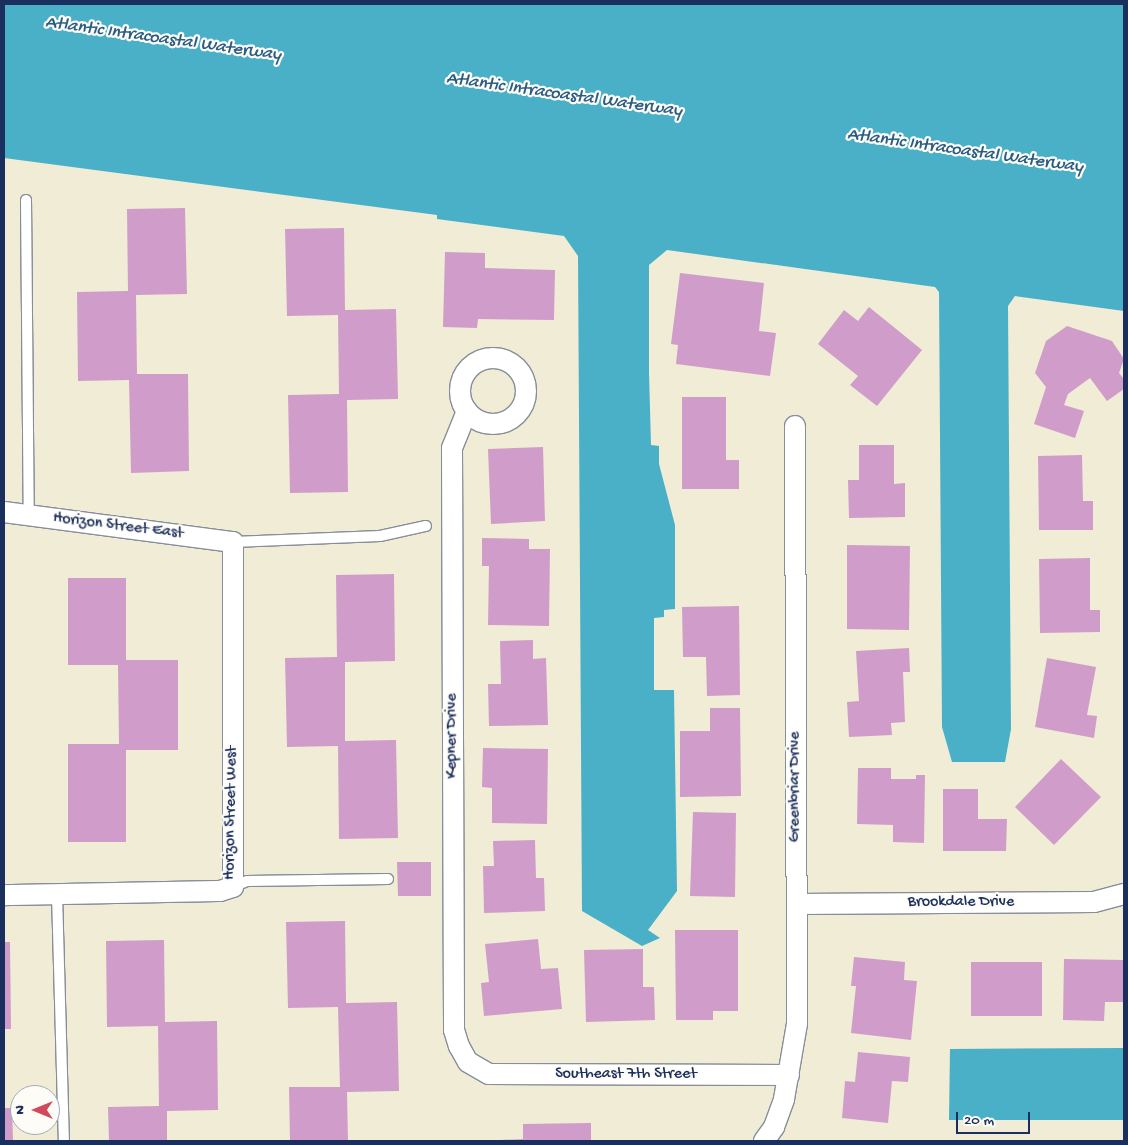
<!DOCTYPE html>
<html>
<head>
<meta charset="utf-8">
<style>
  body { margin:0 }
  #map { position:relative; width:1128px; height:1145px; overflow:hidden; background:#f0ecd5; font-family:"Gochi Hand",sans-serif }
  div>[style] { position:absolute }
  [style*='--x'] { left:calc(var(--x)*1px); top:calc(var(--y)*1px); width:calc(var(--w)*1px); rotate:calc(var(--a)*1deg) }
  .water>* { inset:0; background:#49b0c8 }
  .building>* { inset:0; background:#d09dca }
  .roads { filter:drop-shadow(1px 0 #868e9a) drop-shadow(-1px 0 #868e9a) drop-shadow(0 1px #868e9a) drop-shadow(0 -1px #868e9a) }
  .lane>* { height:10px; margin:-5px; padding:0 5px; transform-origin:5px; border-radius:5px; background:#fff }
  .street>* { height:20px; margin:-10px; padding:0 10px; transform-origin:10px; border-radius:10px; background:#fff }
  .street>.ring { margin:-10px; padding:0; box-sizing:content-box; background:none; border:20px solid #fff; border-radius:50% }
  span { translate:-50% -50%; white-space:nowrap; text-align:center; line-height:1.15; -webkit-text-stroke:4.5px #fdfcf7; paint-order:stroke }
  .street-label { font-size:16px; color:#1b2f5e }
  .water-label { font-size:18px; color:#2b5c83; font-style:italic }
  .frame { position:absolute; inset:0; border:5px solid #1b2f5e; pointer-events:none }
  .north { position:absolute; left:10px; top:1085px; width:50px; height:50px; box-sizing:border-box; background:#fdfcf7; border:1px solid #a3aaba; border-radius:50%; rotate:270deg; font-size:14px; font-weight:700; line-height:20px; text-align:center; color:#1b2f5e }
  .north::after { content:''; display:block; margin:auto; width:18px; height:22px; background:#d1495b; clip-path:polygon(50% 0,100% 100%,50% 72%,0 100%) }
  .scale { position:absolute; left:956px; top:1112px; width:74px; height:22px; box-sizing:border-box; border:2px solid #1b2f5e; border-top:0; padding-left:6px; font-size:15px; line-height:18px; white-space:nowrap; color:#1b2f5e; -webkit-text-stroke:4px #fdfcf7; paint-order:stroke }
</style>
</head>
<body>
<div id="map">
  <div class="water">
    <i style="clip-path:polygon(4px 4px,1124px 4px,1124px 311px,1015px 296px,1008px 306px,1011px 729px,1005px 762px,952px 762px,942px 727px,939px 292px,935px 287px,667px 250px,649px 265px,649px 373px,651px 445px,659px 446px,659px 464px,675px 525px,675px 609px,664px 610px,664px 617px,654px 618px,654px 690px,674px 690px,677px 891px,648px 930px,660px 938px,642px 946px,582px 911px,578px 256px,564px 236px,437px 219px,437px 215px,4px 158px)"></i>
    <i style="clip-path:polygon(1124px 1048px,1124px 1120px,949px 1120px,950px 1049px)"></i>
  </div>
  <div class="building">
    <i style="clip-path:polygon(185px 208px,187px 294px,136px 295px,137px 374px,188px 374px,189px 471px,131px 473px,129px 380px,78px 381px,77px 292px,128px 291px,127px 209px)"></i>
    <i style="clip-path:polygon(344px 228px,345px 310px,396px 309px,398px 399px,347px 400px,348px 492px,290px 493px,288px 395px,339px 394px,338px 315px,287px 316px,285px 229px)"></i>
    <i style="clip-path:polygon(445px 252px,485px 253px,485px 268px,555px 270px,554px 320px,478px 319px,477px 328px,443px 327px)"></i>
    <i style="clip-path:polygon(680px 273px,764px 283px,759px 331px,776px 333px,770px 376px,676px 364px,678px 345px,671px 344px)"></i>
    <i style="clip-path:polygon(869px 307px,922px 350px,877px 406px,850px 385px,858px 376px,818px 344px,844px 310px,858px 321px)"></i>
    <i style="clip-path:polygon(1067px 326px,1112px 341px,1124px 359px,1119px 373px,1124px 379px,1124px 389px,1107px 401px,1090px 378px,1068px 394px,1064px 405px,1084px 411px,1075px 438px,1034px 424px,1046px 387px,1035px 373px,1046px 341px)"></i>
    <i style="clip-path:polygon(682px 397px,726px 397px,726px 460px,739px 460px,739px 489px,682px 489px)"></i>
    <i style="clip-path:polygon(859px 445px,894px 445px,894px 484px,905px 483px,905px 517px,849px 518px,848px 480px,859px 480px)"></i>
    <i style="clip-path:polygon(543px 447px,545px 521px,491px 524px,488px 449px)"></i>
    <i style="clip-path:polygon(1082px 455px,1083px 501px,1093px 501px,1093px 530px,1039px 530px,1038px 456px)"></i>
    <i style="clip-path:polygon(482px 538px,529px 539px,529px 549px,550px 549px,549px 626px,488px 625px,489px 566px,482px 566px)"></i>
    <i style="clip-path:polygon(847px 545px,910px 546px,909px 630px,847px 629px)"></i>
    <i style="clip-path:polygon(1090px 558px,1090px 610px,1100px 610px,1100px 632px,1040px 633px,1039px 559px)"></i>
    <i style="clip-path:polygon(394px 574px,395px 661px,345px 662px,345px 741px,396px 740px,398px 838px,339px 839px,338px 746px,287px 747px,285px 658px,337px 657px,336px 575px)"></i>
    <i style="clip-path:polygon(68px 578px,126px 578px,126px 660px,178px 660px,178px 750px,126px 750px,126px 842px,68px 842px,68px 744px,119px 744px,118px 665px,68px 665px)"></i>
    <i style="clip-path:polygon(739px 606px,740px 695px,707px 696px,706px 657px,683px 657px,682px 607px)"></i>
    <i style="clip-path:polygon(533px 640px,533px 659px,546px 658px,548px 725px,489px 726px,488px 684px,501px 684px,500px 641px)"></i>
    <i style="clip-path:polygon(909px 648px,910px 672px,903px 672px,905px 722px,891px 723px,892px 735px,849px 737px,847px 702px,859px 701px,856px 651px)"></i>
    <i style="clip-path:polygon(1047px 658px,1096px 667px,1087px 715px,1097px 716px,1094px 738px,1035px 727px)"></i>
    <i style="clip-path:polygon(710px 708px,740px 708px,741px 796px,680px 797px,680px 731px,710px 731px)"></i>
    <i style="clip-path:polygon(483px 748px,548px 749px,547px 824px,492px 823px,492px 788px,482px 787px)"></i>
    <i style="clip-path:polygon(1061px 759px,1101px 797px,1054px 845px,1015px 807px)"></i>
    <i style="clip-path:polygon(858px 768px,891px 768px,891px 779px,916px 779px,916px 775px,925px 775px,924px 843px,893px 842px,893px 825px,857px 824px)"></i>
    <i style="clip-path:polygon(943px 789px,978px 789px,978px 819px,1007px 819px,1006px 851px,943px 851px)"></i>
    <i style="clip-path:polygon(693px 812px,736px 813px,735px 897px,690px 896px)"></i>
    <i style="clip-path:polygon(535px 840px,536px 878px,544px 878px,545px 911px,484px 913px,483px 866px,494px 866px,493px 841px)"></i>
    <i style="clip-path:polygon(397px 862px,431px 862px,431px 896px,398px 896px)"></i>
    <i style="clip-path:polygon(345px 921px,346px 1003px,397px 1002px,399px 1091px,347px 1092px,348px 1141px,290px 1141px,289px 1087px,340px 1087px,338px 1007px,288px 1008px,286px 922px)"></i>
    <i style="clip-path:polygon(675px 930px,738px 930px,738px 1011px,713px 1011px,713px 1020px,676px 1020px)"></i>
    <i style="clip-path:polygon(538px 939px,541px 969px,558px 968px,562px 1009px,484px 1016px,481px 983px,489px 982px,485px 944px)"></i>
    <i style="clip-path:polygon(164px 940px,165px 1022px,217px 1021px,218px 1110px,167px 1111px,167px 1141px,109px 1141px,108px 1107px,159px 1106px,158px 1026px,107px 1027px,106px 941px)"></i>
    <i style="clip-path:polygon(4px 942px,10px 942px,11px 1029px,4px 1029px)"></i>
    <i style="clip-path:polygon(643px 949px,643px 987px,654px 987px,655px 1020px,586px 1022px,584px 950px)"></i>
    <i style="clip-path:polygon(854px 957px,905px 962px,904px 980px,917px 981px,911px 1040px,851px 1033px,856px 986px,851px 986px)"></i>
    <i style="clip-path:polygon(1064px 959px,1124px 960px,1124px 1002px,1105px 1002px,1104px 1021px,1063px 1020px)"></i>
    <i style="clip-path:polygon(971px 962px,1042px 962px,1042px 1016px,971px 1016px)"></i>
    <i style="clip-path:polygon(858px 1052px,910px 1057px,908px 1082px,892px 1081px,888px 1123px,842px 1118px,845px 1081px,855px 1082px)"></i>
    <i style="clip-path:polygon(4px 1108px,12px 1108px,13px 1141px,4px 1141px)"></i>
    <i style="clip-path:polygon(591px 1123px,591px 1141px,478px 1141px,523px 1139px,523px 1124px)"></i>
  </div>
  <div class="roads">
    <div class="lane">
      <i style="--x:26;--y:200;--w:315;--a:89.5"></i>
      <i style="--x:233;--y:542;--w:147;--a:-2.3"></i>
      <i style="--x:380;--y:536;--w:47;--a:-12.3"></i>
      <i style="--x:233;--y:887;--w:15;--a:-23"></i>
      <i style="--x:247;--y:881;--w:141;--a:-0.8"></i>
      <i style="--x:57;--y:894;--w:247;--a:88.4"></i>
    </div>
    <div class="street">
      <i class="ring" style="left:460px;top:358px;width:46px;height:46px"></i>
      <i style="--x:467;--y:411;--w:40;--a:112"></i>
      <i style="--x:452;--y:448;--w:582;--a:89.8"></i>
      <i style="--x:454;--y:1030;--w:17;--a:73"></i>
      <i style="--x:459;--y:1046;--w:18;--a:61"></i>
      <i style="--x:468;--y:1062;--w:24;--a:30"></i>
      <i style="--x:489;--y:1074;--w:300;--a:0.2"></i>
      <i style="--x:4;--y:512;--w:231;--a:7.5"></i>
      <i style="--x:233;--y:542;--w:345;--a:90"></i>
      <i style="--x:233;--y:887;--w:14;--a:163"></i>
      <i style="--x:220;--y:891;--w:216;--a:178.9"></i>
      <i style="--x:797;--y:904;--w:297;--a:-0.4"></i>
      <i style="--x:1094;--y:902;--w:31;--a:-15"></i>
      <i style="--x:764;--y:1141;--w:17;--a:-54"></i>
      <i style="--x:774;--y:1127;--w:30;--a:-70"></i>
      <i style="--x:784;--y:1099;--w:76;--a:-80.2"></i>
      <i style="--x:797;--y:1024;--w:598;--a:-90.19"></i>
    </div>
  </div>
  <div class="street-label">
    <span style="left:118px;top:527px;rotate:7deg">Horizon Street East</span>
    <span style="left:453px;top:736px;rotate:-90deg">Kepner Drive</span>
    <span style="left:796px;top:787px;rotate:-90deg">Greenbriar Drive</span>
    <span style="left:232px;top:813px;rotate:-89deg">Horizon Street West</span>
    <span style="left:961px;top:903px">Brookdale Drive</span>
    <span style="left:626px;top:1075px">Southeast 7th Street</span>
  </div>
  <div class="water-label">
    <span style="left:163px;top:40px;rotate:8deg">Atlantic Intracoastal Waterway</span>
    <span style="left:564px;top:96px;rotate:8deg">Atlantic Intracoastal Waterway</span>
    <span style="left:965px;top:152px;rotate:8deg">Atlantic Intracoastal Waterway</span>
  </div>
  <div class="frame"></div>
  <div class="north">N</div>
  <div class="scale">20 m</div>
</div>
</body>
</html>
